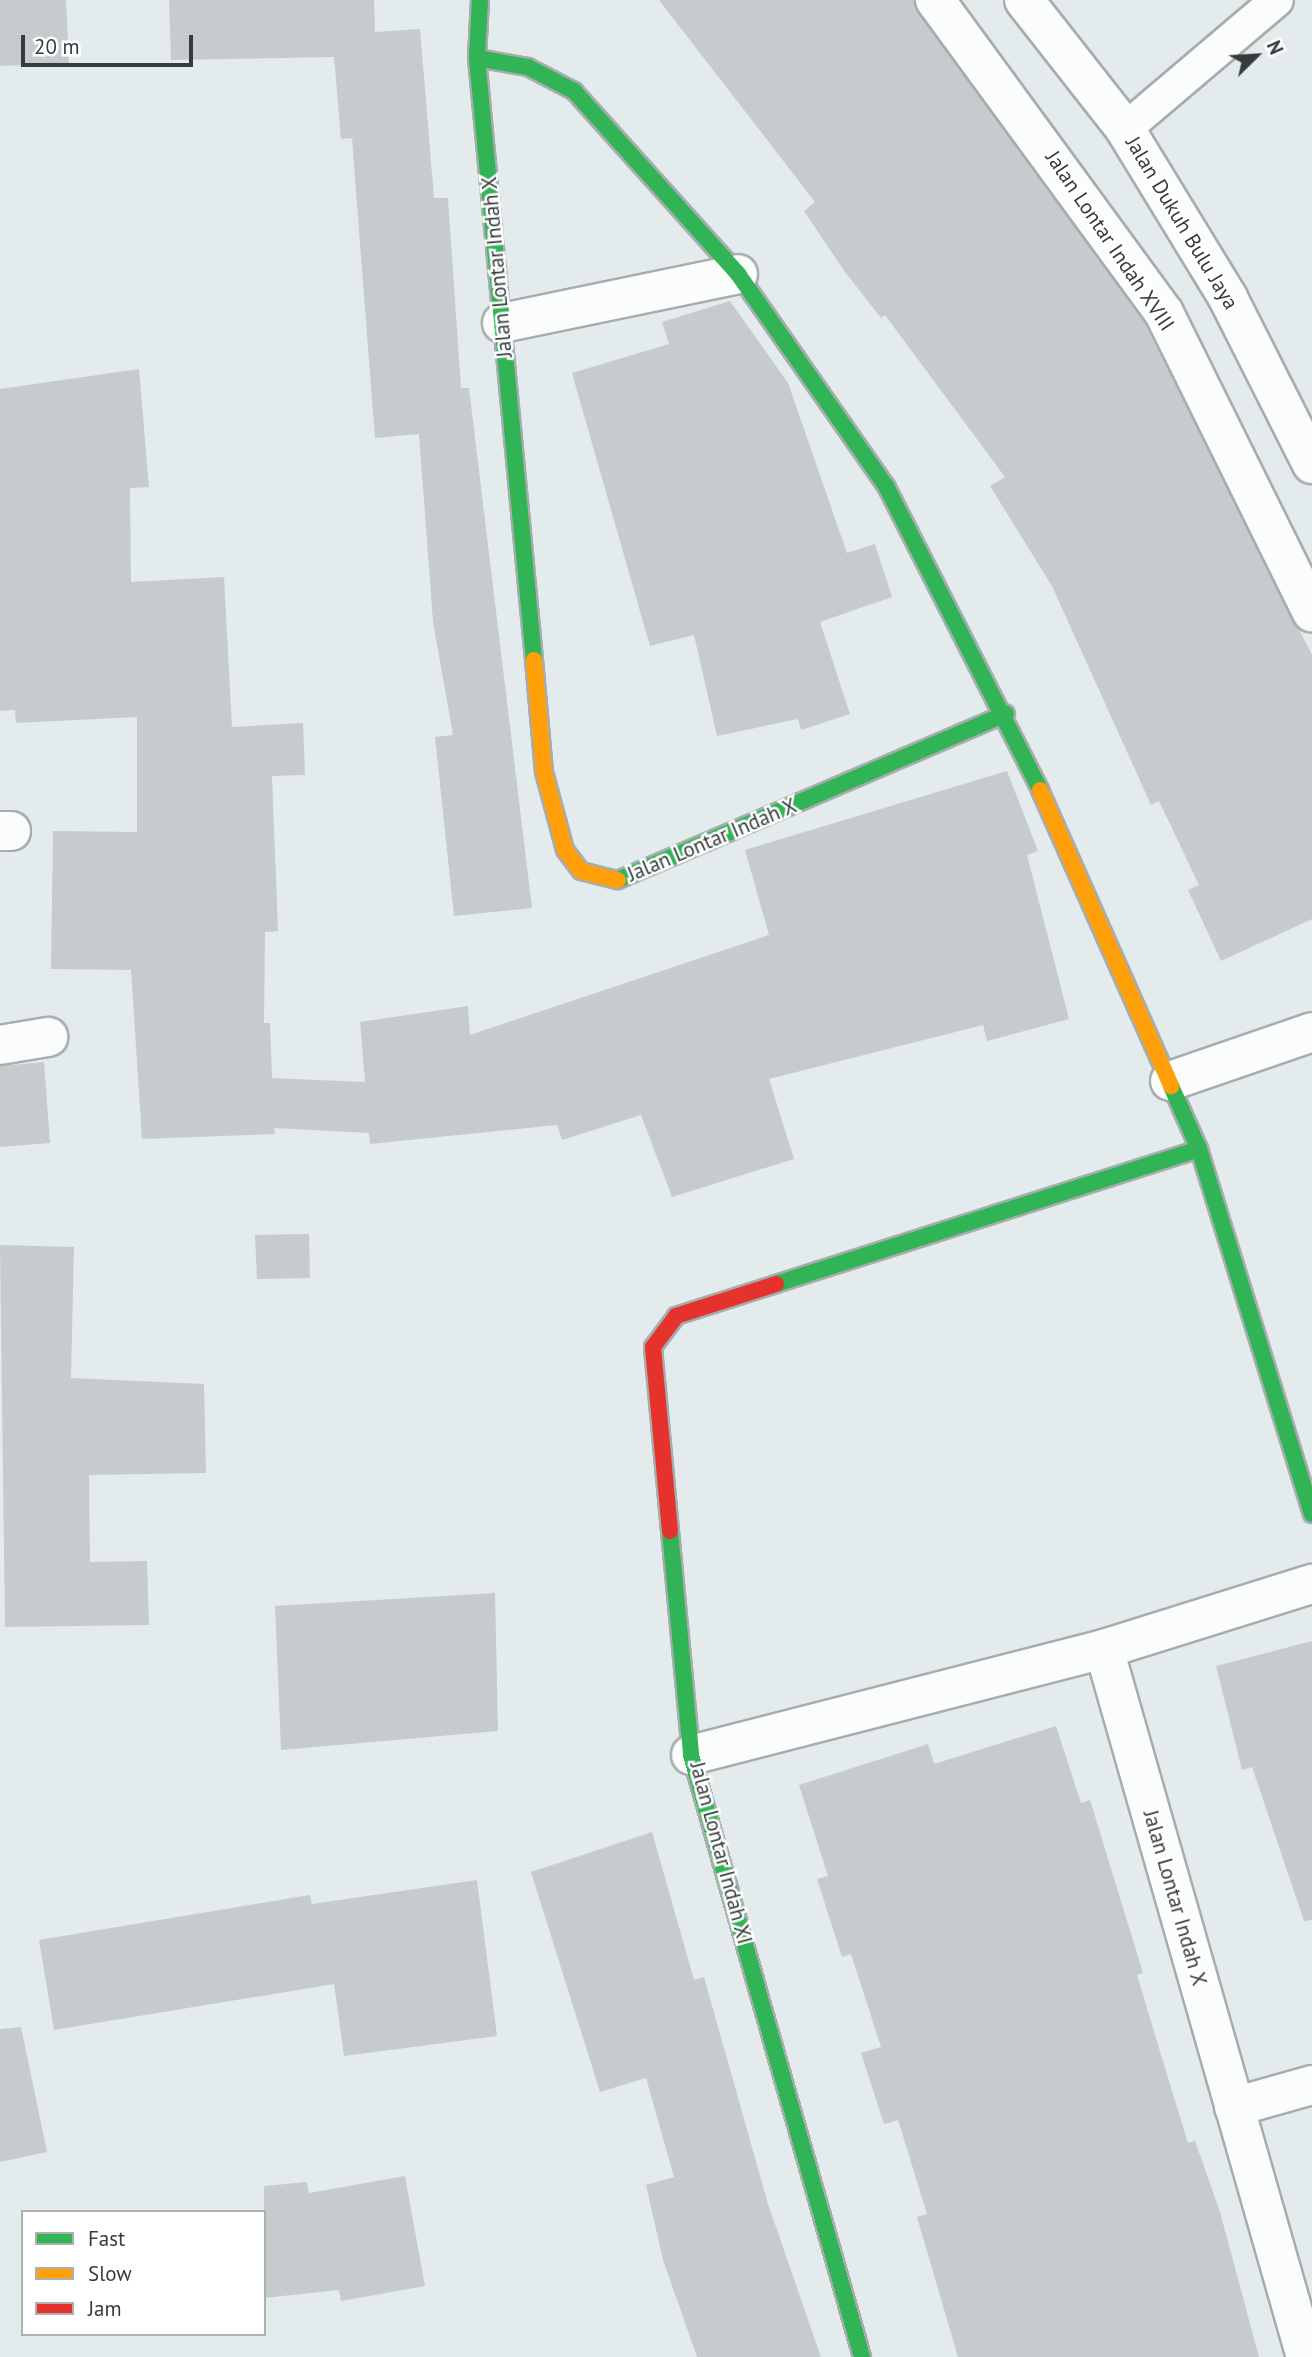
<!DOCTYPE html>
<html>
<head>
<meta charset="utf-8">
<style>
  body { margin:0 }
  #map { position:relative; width:1312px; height:2357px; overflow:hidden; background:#e4ebec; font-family:"PT Sans",sans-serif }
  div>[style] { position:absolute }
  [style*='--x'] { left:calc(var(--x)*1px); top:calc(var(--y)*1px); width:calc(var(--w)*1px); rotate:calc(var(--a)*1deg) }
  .building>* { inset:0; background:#c6cccd }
  .roads { filter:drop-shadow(2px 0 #a7adad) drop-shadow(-2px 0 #a7adad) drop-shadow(0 2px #a7adad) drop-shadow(0 -2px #a7adad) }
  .lane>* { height:32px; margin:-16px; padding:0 16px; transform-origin:16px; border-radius:16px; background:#fbfcfc }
  .street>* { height:38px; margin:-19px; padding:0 19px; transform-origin:19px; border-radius:19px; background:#fbfcfc }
  .fast>* { height:16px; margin:-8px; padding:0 8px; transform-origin:8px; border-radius:8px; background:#30b455 }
  .slow>* { height:16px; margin:-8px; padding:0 8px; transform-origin:8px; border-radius:8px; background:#ff9f0a }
  .jam>* { height:16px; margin:-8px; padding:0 8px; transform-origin:8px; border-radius:8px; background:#e5322d }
  span { translate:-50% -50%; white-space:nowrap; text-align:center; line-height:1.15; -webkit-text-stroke:5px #fff; paint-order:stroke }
  .street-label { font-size:21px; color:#363c3c }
  .legend { position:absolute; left:21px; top:2210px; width:245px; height:126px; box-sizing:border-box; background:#fff; border:2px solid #afb1b1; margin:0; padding:9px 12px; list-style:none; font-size:21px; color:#363c3c }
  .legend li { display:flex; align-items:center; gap:14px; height:35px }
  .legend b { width:35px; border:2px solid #afb1b1 }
  .north { position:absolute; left:1221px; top:21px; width:70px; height:70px; -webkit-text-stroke:5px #fff; paint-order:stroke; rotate:66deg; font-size:19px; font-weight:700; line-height:28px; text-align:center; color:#363c3c }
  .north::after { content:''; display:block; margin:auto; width:24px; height:32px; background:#363c3c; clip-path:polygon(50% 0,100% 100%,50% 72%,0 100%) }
  .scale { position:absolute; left:21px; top:35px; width:172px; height:32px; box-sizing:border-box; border:4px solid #363c3c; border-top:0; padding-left:9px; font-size:21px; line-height:24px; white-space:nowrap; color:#363c3c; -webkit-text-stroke:5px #fff; paint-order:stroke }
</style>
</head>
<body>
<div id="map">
  <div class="building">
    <i style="clip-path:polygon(0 0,66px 0,69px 64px,0 66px)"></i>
    <i style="clip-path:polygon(169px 0,374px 0,375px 32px,420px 29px,434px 198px,448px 198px,461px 388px,469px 388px,532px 908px,454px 916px,435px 737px,453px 735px,433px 622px,419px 434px,375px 438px,352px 138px,341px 139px,334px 57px,171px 60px)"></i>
    <i style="clip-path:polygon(659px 0,914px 0,1145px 324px,1312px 655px,1312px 919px,1221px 961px,1188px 890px,1199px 885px,1159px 801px,1151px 805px,1052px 586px,990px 486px,1005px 477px,885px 315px,881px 318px,845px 272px,804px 211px,815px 202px)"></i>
    <i style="clip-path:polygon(730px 301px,788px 383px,847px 553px,875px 544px,892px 597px,820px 622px,850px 714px,801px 730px,798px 719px,717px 736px,694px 635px,650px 646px,572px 373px,669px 344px,662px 322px)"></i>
    <i style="clip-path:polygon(139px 369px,149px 487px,130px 488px,131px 582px,224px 577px,232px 727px,303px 723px,305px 775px,272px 776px,278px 931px,265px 932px,264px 1023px,270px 1023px,272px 1078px,365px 1082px,360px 1022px,468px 1006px,470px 1035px,769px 935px,745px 850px,1007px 771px,1038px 851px,1027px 855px,1069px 1019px,987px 1041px,983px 1025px,769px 1079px,794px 1159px,672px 1197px,641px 1115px,562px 1140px,557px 1125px,370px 1144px,369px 1133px,274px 1128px,275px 1134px,142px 1139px,131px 970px,51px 969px,53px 831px,137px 832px,137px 717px,16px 723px,15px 710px,0 711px,0 389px)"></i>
    <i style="clip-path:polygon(44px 1062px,50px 1143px,0 1147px,0 1066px)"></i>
    <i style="clip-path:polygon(309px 1234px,310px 1278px,257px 1279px,255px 1235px)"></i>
    <i style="clip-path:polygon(0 1245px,74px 1247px,71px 1378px,204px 1384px,206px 1473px,89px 1475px,90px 1562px,147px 1561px,149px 1625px,5px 1627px)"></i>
    <i style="clip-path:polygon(495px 1593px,498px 1731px,281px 1750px,275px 1606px)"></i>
    <i style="clip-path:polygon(1312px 1641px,1312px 1920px,1304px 1921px,1252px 1767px,1242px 1770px,1216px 1666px)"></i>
    <i style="clip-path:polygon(1056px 1726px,1081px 1803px,1090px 1800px,1143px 1973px,1137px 1975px,1162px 2058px,1188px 2143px,1195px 2141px,1220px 2212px,1259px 2357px,958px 2357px,917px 2217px,927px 2214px,898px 2120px,884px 2124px,861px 2053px,881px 2047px,851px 1954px,842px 1957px,817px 1879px,828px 1876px,799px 1785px,928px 1744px,934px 1764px)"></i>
    <i style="clip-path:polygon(652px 1832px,694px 1980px,704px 1977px,768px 2204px,821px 2357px,697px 2357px,663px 2260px,646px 2185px,674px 2177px,646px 2078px,600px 2092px,531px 1872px)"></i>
    <i style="clip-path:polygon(477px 1880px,497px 2036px,344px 2056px,334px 1984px,54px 2030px,39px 1940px,310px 1895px,312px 1904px)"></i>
    <i style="clip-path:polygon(21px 2027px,47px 2152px,0 2162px,0 2029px)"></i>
    <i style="clip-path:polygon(405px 2176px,425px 2286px,341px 2301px,339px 2290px,264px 2298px,264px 2186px,307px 2182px,309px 2193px)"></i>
  </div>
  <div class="roads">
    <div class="lane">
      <i style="--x:1125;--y:129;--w:199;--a:-40.3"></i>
    </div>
    <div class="street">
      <i style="--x:935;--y:0;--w:388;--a:53.8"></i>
      <i style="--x:1164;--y:313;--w:334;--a:63.7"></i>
      <i style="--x:1024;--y:0;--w:164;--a:51.9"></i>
      <i style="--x:1125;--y:129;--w:198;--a:58.6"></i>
      <i style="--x:1228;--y:298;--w:186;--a:63.2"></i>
      <i style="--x:502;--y:323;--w:241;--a:-11.7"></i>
      <i style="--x:0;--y:831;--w:11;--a:0"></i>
      <i style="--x:0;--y:1045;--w:49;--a:-9.5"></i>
      <i style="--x:1170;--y:1081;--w:150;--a:-19"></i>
      <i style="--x:1104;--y:1649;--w:736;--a:74.08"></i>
      <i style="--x:691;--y:1755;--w:426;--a:-14.4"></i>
      <i style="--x:1104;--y:1649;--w:218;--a:-17.4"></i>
      <i style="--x:1234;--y:2107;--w:81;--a:-15.8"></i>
    </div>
    <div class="fast">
      <i style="--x:480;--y:0;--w:58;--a:93"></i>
      <i style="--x:477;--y:58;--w:605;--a:84.59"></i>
      <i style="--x:477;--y:58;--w:52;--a:10"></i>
      <i style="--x:528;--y:67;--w:52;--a:27.6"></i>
      <i style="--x:574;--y:91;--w:246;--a:48.1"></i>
      <i style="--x:738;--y:274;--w:259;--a:55.1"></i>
      <i style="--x:886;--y:486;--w:341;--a:63.1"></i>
      <i style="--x:618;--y:880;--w:422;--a:-23.2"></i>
      <i style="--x:1171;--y:1086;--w:69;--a:66"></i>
      <i style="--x:1199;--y:1149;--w:382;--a:72.8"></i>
      <i style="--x:776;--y:1284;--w:444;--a:-17.7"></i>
      <i style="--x:670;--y:1531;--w:225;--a:84.6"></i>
      <i style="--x:691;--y:1755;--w:626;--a:74.14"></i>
    </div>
    <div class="slow">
      <i style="--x:534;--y:660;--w:112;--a:84.9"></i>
      <i style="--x:544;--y:772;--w:81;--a:74.9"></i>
      <i style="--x:565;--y:850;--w:26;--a:53"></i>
      <i style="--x:581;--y:871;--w:38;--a:14"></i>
      <i style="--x:1040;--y:790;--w:324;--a:66.1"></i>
    </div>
    <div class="jam">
      <i style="--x:670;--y:1531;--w:185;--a:-95.3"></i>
      <i style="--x:653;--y:1347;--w:39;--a:-53"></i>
      <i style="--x:676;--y:1316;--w:105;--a:-17.7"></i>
    </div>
  </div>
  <div class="street-label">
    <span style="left:1182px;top:223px;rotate:59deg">Jalan Dukuh Bulu Jaya</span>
    <span style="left:1110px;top:241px;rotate:56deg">Jalan Lontar Indah XVIII</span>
    <span style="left:497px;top:267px;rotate:-95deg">Jalan Lontar Indah X</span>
    <span style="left:712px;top:840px;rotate:-23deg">Jalan Lontar Indah X</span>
    <span style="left:721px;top:1853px;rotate:75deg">Jalan Lontar Indah XI</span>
    <span style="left:1175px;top:1898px;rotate:74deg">Jalan Lontar Indah X</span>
  </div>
  <ul class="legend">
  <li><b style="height:9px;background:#30b455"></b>Fast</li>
  <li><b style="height:9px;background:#ff9f0a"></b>Slow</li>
  <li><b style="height:9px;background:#e5322d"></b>Jam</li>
  </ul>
  <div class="north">N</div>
  <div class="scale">20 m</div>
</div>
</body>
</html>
